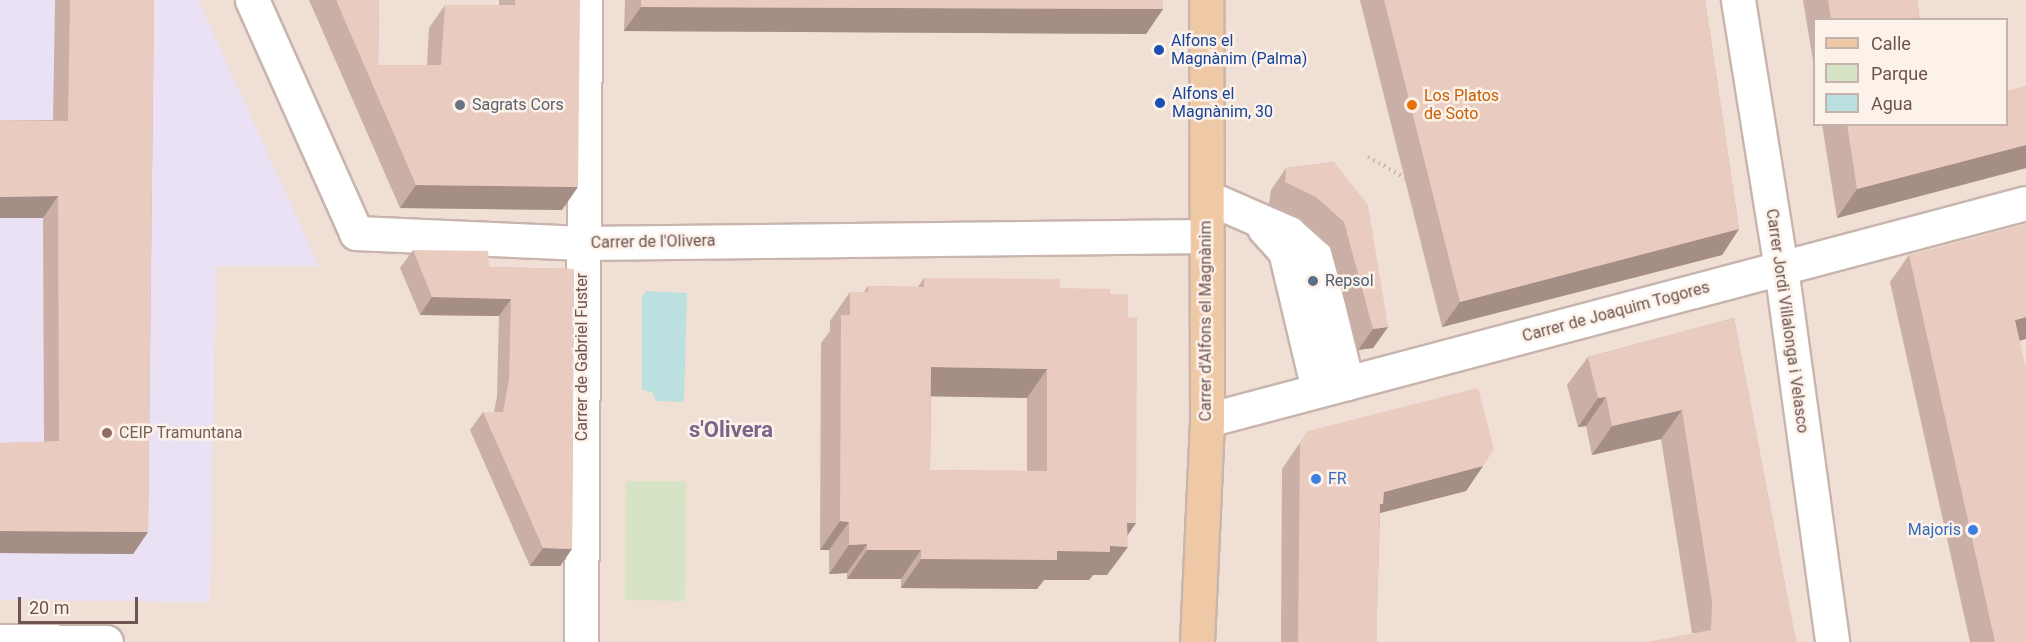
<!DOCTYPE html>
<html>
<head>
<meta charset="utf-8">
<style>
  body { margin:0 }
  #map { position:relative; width:2026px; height:642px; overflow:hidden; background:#f9eee5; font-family:Roboto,sans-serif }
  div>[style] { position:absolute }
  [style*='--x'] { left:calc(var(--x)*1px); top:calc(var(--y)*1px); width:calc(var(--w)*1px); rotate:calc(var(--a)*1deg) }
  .residential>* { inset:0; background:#efdfd4 }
  .education>* { inset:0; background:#ebe1f5 }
  .green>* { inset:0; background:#d6e4c5 }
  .water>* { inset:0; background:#bcdfdf }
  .path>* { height:4px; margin-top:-2px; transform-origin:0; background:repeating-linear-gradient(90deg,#cfaea4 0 1.5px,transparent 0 6px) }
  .roads { filter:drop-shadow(2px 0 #c8b5ad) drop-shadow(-2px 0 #c8b5ad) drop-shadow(0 2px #c8b5ad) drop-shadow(0 -2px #c8b5ad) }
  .minor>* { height:33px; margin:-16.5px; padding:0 16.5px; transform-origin:16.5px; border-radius:16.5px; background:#fff }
  .major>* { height:33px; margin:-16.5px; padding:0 16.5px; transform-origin:16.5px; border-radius:16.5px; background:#efc9a6 }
  .wall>* { inset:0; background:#c9afa5 }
  .shaded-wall>* { inset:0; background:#a48e86 }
  .building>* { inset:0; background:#eacbc0 }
  .dots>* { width:16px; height:16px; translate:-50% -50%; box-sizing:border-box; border:3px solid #fcf2ea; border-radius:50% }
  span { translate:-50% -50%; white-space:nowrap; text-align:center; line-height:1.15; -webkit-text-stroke:5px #fcf2ea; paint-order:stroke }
  .transit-label { font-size:16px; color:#164399 }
  .left { translate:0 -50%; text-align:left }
  .food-label { font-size:16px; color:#c56008 }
  .worship-label { font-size:16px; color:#5b616d }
  .street-label { font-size:16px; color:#6e544e }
  .service-label { font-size:16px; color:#4e5e75 }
  .education-label { font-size:16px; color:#785e54 }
  .shop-label { font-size:16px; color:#366cbe }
  .right { translate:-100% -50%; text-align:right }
  .district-label { font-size:22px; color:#79668a; font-weight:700 }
  .legend { position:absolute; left:1813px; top:18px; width:195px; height:108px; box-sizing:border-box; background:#fcf2ea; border:2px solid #c3b3ac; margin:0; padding:8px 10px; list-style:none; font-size:18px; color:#6e544e }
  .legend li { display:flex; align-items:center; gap:12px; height:30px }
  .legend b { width:30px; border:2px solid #c3b3ac }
  .scale { position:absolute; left:18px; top:597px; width:120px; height:27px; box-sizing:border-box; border:3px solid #6e544e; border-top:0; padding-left:8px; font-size:18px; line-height:21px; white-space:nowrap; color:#6e544e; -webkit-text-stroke:4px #fcf2ea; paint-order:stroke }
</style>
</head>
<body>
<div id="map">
  <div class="residential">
    <i style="clip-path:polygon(evenodd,0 0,2026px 0,2026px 642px,0 642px,0 0,1814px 20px,2006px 20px,2006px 124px,1814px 124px,1814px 20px)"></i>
  </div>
  <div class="education">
    <i style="clip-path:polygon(0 0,198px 0,319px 266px,216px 266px,210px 602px,0 600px)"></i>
  </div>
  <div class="green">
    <i style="clip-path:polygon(626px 481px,686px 481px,685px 601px,625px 600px)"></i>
  </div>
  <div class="water">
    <i style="clip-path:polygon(646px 291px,687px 293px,684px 402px,656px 401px,652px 392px,642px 390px,642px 296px)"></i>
  </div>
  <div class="path">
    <i style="--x:1368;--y:157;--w:45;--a:29.4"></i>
  </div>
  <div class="roads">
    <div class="minor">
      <i style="--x:252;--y:0;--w:255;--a:65.9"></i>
      <i style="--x:356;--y:233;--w:227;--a:2.5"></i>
      <i style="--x:583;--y:243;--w:623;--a:-0.64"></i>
      <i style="--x:1738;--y:0;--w:271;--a:80.9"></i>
      <i style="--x:1781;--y:268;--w:377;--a:82.2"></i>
      <i style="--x:1207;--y:197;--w:90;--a:23.7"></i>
      <i style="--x:1289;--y:233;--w:36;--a:42"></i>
      <i style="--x:1316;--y:257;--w:130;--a:76.2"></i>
      <i style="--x:1264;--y:228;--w:31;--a:48"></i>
      <i style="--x:1285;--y:251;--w:143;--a:76.6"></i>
      <i style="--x:1207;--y:420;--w:847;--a:-14.84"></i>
      <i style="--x:0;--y:641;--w:106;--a:0.5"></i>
      <i style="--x:581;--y:642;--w:642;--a:-89.64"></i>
    </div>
    <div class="major">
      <i style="--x:1197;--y:642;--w:222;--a:-87.4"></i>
      <i style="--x:1207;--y:420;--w:420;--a:-90.1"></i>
    </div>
  </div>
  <div class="wall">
    <i style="clip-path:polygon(55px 0,154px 0,148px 532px,133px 554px,0 553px,0 443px,44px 442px,43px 218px,0 218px,0 120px,53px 120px)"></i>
    <i style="clip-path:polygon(309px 0,379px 0,378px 65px,427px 65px,429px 28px,445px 5px,499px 5px,499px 0,580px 0,562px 210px,400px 208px)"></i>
    <i style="clip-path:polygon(625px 0,1163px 0,1163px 9px,1146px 34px,624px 31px)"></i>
    <i style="clip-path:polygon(1360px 0,1705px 0,1739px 229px,1722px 255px,1442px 327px)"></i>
    <i style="clip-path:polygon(1803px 0,1917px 0,1920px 20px,1815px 20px,1815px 73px)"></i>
    <i style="clip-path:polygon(2026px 86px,2026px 168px,1837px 218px,1822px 124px,2007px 124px,2008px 91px)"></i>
    <i style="clip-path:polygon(1334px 162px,1388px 327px,1373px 348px,1358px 350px,1329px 244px,1301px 219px,1269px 204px,1271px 190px,1286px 168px)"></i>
    <i style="clip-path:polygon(413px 250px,489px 267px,574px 269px,572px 549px,560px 566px,530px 566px,470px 430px,483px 412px,494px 412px,497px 397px,499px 316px,420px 315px,400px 268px)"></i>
    <i style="clip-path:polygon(1909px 255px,2020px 341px,2026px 642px,1970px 642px,1890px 282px)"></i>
    <i style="clip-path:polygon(evenodd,924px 278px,1060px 288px,1110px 294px,1128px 318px,1136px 523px,1127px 536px,1107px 575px,1093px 575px,1089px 580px,1044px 580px,1037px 589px,901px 588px,901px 579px,847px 579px,847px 573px,829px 574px,829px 550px,820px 550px,821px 343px,830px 331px,830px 321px,850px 292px,864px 292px,868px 286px,918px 287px,924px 278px,931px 396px,1027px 398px,1027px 471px,930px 470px,931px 396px)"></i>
    <i style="clip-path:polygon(1734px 318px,1796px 642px,1692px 633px,1661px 439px,1592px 455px,1586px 426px,1578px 427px,1567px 385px,1588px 357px)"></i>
    <i style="clip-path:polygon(1308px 431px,1483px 466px,1466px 491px,1380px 513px,1377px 611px,1377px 642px,1281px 642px,1282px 469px)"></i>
  </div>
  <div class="shaded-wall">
    <i style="clip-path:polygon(641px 7px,1163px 9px,1146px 34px,624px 31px)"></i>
    <i style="clip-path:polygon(2026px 145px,2026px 168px,1837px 218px,1857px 189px)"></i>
    <i style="clip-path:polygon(416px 185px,578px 187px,562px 210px,400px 208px)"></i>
    <i style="clip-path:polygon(58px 196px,43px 218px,0 218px,0 197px)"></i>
    <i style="clip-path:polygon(1739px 229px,1722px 255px,1442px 327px,1460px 302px)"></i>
    <i style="clip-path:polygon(432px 297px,511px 299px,499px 316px,420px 315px)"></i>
    <i style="clip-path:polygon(2026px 317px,2026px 339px,1996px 347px,2015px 320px)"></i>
    <i style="clip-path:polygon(1388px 327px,1373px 348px,1358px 350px,1373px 329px)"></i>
    <i style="clip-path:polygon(931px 367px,1047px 369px,1027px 398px,911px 396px)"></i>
    <i style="clip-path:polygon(1606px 397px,1586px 426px,1578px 427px,1598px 398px)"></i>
    <i style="clip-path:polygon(1682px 410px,1661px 439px,1592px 455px,1612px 426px)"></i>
    <i style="clip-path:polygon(1483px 466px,1466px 491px,1376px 514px,1384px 492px)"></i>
    <i style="clip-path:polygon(840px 521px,849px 522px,829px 550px,820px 550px)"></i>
    <i style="clip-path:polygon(1127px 523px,1136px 523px,1120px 546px,1128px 547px,1107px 575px,1093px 575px,1089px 580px,1044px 580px,1037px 589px,901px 588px,921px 559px,1057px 551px)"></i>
    <i style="clip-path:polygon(0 531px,148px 532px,133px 554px,0 553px)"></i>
    <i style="clip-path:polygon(867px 544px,847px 573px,829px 574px,849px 545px)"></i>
    <i style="clip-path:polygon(543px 548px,572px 549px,560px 566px,530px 566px)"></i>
    <i style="clip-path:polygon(867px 550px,921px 550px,901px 579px,847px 579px)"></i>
  </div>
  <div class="building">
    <i style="clip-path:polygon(70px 0,154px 0,148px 532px,0 531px,0 443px,59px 441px,58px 196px,0 197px,0 120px,68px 121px)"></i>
    <i style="clip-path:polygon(336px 0,379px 0,378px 65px,441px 65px,445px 5px,515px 5px,515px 0,580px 0,578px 187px,416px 185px)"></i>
    <i style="clip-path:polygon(641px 0,1163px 0,1163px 9px,641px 7px)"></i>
    <i style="clip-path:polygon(1384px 0,1705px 0,1739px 229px,1460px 302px)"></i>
    <i style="clip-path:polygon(1828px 0,1917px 0,1920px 20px,1831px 20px)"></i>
    <i style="clip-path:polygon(2007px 84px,2008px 91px,2026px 86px,2026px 145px,1857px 189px,1847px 124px,2007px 124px)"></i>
    <i style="clip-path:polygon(1334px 162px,1368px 205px,1388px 327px,1373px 329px,1344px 222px,1316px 197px,1285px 182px,1286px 168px)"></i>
    <i style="clip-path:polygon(2026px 224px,2026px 317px,2015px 320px,2026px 369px,2026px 642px,1995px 642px,1909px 255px)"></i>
    <i style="clip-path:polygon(413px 250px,488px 251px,489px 267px,574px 269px,572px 549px,543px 548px,483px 412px,503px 412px,509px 379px,511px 299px,432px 297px)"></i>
    <i style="clip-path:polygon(evenodd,924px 278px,1060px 279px,1060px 288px,1110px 289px,1110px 294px,1128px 294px,1128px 318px,1137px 317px,1137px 341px,1136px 523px,1127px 523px,1128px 547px,1110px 546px,1110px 552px,1057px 551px,1057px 560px,921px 559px,921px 550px,867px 550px,867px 544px,849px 545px,849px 522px,840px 521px,841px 315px,850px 315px,850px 292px,868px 292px,868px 286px,924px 287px,924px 278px,931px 367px,1047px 369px,1047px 471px,930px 470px,931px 367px)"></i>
    <i style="clip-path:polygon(1734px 318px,1796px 642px,1647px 642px,1711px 630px,1712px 601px,1682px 410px,1612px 426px,1606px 397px,1598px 398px,1588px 357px)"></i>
    <i style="clip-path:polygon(1478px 388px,1494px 449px,1483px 466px,1384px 492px,1383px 504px,1380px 504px,1377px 611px,1377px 642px,1298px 642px,1300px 443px,1308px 431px)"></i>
  </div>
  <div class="dots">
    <i style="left:1159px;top:50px;background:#1a4fb4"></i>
    <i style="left:1160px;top:103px;background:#1a4fb4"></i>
    <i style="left:460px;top:105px;background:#6b7280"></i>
    <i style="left:1412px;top:105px;background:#e8710a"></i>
    <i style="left:1313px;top:281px;background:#5c6f8a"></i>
    <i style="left:107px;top:433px;background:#8d6e63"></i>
    <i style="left:1316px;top:479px;background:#3f7fe0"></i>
    <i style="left:1973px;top:530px;background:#3f7fe0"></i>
  </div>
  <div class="transit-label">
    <span class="left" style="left:1171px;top:50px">Alfons el<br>Magnànim (Palma)</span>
    <span class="left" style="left:1172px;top:103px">Alfons el<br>Magnànim, 30</span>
  </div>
  <div class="food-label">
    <span class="left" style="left:1424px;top:105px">Los Platos<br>de Soto</span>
  </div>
  <div class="worship-label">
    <span class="left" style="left:472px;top:105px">Sagrats Cors</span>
  </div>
  <div class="street-label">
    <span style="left:653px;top:242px;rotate:-1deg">Carrer de l'Olivera</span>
    <span style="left:1616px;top:312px;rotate:-15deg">Carrer de Joaquim Togores</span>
    <span style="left:1206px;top:321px;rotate:-90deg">Carrer d'Alfons el Magnànim</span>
    <span style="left:1787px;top:321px;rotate:82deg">Carrer Jordi Villalonga i Velasco</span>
    <span style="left:582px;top:357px;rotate:-90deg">Carrer de Gabriel Fuster</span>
  </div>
  <div class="service-label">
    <span class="left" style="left:1325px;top:281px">Repsol</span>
  </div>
  <div class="education-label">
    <span class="left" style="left:119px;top:433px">CEIP Tramuntana</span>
  </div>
  <div class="shop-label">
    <span class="left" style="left:1328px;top:479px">FR</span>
    <span class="right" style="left:1961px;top:530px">Majoris</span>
  </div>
  <div class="district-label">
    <span style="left:731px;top:430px">s'Olivera</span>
  </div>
  <ul class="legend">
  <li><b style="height:8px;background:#efc9a6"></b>Calle</li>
  <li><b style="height:16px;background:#d6e4c5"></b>Parque</li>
  <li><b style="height:16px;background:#bcdfdf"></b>Agua</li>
  </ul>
  <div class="scale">20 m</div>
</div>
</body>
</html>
